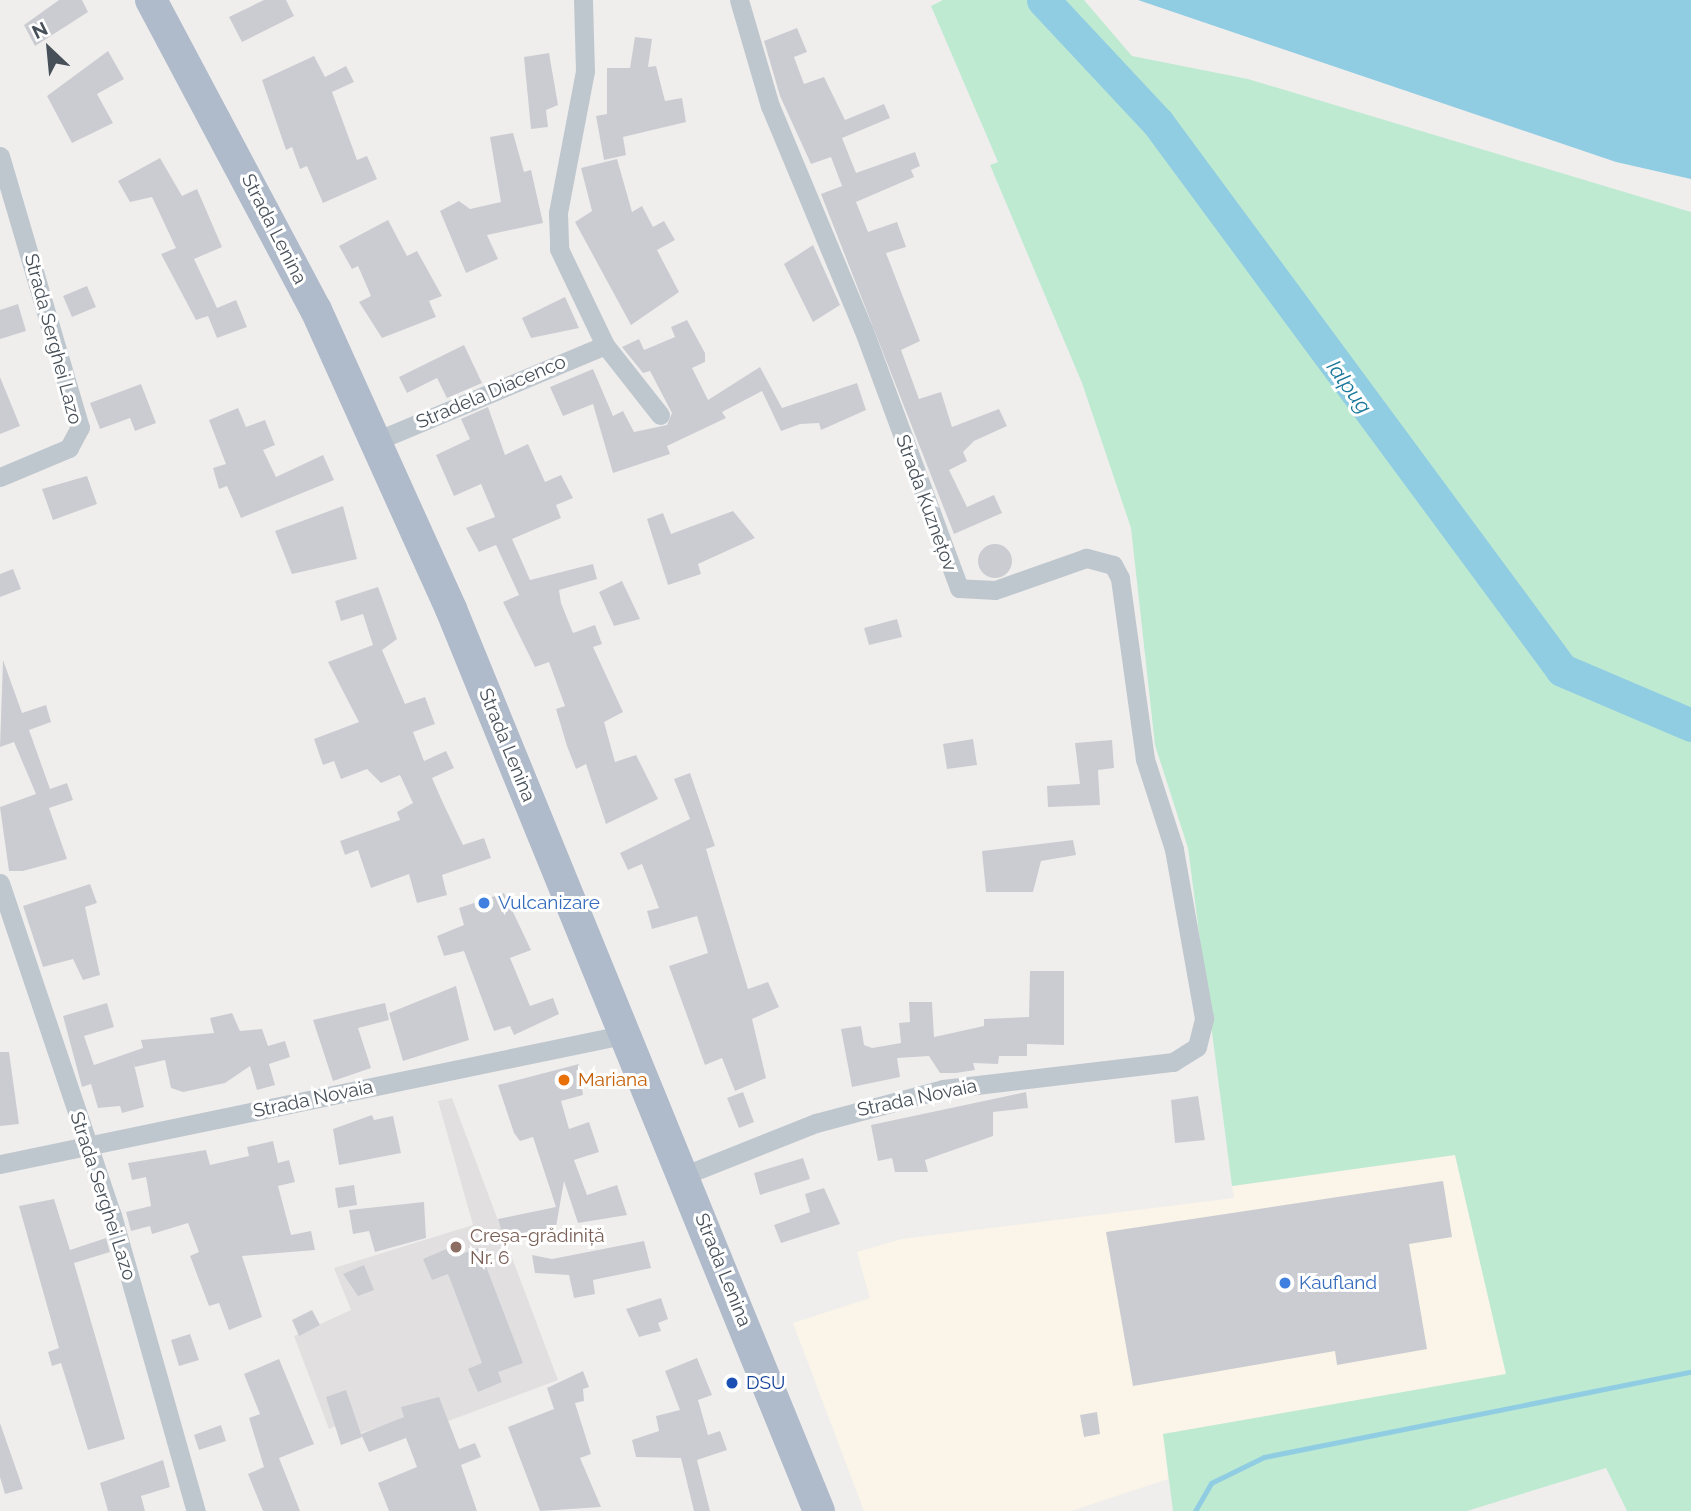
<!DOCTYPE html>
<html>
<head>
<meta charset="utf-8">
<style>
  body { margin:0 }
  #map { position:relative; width:1691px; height:1511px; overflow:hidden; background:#f0eeed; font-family:Raleway,sans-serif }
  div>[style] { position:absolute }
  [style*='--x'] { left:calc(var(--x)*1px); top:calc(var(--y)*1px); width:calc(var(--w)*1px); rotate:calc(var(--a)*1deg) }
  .commercial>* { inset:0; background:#faf5e8 }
  .education>* { inset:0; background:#e1dfdf }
  .green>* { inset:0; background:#bfead2 }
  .water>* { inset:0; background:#90cde3 }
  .stream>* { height:5px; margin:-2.5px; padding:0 2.5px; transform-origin:2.5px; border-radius:2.5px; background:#90cde3 }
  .river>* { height:33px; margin:-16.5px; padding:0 16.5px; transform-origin:16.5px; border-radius:16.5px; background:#90cde3 }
  .building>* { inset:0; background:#cbccd2 }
  .round { border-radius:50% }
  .street>* { height:19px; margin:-9.5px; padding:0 9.5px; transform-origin:9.5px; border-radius:9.5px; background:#bfc7ce }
  .primary>* { height:32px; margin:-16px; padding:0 16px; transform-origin:16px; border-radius:16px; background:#afbbca }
  .dots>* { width:19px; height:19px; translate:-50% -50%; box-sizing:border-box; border:4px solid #fff; border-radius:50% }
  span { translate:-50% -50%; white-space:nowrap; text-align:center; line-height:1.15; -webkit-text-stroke:6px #fff; paint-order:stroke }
  .street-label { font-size:19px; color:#475059 }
  .shop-label { font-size:19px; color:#366cbe }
  .left { translate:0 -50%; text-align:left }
  .food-label { font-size:19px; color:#c56008 }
  .education-label { font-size:19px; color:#785e54 }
  .transit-label { font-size:19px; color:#164399 }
  .water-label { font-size:21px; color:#19789a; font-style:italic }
  .north { position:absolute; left:14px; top:14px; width:70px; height:70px; -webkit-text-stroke:5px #fff; paint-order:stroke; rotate:334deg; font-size:19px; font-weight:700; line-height:28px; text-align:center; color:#475059 }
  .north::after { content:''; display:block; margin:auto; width:24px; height:32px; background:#475059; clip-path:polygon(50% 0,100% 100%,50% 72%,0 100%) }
</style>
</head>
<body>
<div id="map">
  <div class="commercial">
    <i style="clip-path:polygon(1455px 1155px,1506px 1374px,1164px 1434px,1168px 1479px,1071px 1511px,864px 1511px,793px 1323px,870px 1298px,857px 1252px,902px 1239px,1234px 1198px,1232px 1186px)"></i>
  </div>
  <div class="education">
    <i style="clip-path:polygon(452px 1098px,558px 1380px,443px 1423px,437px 1410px,356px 1434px,350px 1419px,329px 1429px,294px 1336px,351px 1310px,334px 1268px,473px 1225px,438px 1101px)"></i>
  </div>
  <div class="green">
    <i style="clip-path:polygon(943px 0,1084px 0,1132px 56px,1248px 79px,1691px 212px,1691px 1511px,1627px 1511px,1606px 1468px,1467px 1511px,1173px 1511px,1163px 1434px,1506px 1374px,1455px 1155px,1232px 1186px,1188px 848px,1155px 745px,1131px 528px,1082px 383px,990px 165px,998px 162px,931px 6px)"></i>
  </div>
  <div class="water">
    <i style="clip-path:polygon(1138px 0,1691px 0,1691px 179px,1616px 162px)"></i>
  </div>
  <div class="stream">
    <i style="--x:1195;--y:1511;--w:32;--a:-60"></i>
    <i style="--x:1211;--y:1483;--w:59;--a:-26.1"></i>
    <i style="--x:1264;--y:1457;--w:435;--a:-11.3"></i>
  </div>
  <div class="river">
    <i style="--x:1043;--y:0;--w:168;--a:46.9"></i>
    <i style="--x:1158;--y:123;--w:680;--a:53.55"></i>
    <i style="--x:1562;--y:670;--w:140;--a:23.1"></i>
  </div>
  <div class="building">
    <i style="clip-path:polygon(59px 0,82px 0,88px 12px,35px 46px,24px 25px)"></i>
    <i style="clip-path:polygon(264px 0,286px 0,294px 16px,242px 42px,229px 17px)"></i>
    <i style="clip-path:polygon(797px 28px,807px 52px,794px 57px,804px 84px,824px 77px,845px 120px,884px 104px,890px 118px,842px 138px,856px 173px,915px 152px,920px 166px,911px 170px,914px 177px,856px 202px,868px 232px,897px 222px,906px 247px,886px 253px,920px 341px,901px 350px,919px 399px,941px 392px,952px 427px,999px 409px,1007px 426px,974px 441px,963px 452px,967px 461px,949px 470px,967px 507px,994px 495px,1002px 513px,954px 534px,821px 194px,842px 186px,831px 157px,811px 164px,780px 96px,764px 41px)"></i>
    <i style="clip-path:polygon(635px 37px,652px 39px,648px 67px,656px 66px,665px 101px,682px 98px,686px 122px,623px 137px,626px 155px,604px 160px,596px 116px,607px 114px,607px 68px,630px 68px)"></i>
    <i style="clip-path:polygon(108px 51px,124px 79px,97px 94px,113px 123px,72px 143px,47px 96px)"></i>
    <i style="clip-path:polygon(549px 53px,558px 105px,546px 110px,548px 127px,531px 129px,524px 57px)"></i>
    <i style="clip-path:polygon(314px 56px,325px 77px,346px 66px,354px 82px,332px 92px,357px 160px,367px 156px,377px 179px,323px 203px,307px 166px,300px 169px,292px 147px,286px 150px,262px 80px)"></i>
    <i style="clip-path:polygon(513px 133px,524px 172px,531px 170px,543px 223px,487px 235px,498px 259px,466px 273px,440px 211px,459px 201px,470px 209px,501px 202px,490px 137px)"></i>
    <i style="clip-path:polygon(160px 158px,182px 196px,197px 189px,222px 247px,194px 259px,217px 308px,236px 300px,247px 327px,217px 338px,208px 316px,196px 320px,161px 254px,176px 248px,152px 197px,130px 202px,118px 181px)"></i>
    <i style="clip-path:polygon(617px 159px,632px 212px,642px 206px,653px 227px,664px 221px,675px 240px,657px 250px,679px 292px,631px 325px,575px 222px,592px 211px,581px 168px)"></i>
    <i style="clip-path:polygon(388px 220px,407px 256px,417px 251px,442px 296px,429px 301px,436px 317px,382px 338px,359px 302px,371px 296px,358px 266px,352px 269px,339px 246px)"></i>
    <i style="clip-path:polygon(813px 245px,840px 305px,813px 322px,784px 264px)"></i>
    <i style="clip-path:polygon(87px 286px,96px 307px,72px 317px,63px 296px)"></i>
    <i style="clip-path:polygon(565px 297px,579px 328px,531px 338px,522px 318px)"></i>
    <i style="clip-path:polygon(18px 304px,26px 331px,0 339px,0 310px)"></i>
    <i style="clip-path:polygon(687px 320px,705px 353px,705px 362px,692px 368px,708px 400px,760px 367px,782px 408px,857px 383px,866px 410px,821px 430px,819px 423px,800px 424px,781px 431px,762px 391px,722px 412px,726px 418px,667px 446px,670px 454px,613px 473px,593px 404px,563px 416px,550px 387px,593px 369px,613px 416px,623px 411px,634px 432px,667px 425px,672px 413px,650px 371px,643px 373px,622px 347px,639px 339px,644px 350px,675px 337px,671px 327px)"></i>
    <i style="clip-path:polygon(464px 345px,482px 383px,447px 398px,437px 378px,407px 393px,399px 377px)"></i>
    <i style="clip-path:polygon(0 377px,20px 426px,0 434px)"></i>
    <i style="clip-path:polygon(141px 384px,156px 423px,135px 431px,130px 418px,100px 429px,90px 403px)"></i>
    <i style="clip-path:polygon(488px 407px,505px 455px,528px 444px,545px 482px,561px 475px,573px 498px,556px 505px,561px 518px,512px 539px,530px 580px,593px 564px,597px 579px,559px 590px,561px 603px,573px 633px,595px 625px,602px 644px,593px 647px,623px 712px,604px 722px,615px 762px,636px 755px,658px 799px,606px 824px,586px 764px,576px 769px,567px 746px,556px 709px,565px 706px,549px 662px,535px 667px,503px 602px,519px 595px,496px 545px,479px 552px,466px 528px,495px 517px,481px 484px,454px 496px,436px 455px,470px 439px,461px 419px)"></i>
    <i style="clip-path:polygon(238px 408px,246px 427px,265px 420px,275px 445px,263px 450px,276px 477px,323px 455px,334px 480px,241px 518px,227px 486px,219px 489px,213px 468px,226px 464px,209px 420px)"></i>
    <i style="clip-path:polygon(87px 476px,97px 504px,53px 520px,42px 489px)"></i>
    <i style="clip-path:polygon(343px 506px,357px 559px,292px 574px,275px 531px)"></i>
    <i style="clip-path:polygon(733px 511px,755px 538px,698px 564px,701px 574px,668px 585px,647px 519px,663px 513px,671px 534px)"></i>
    <i class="round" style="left:978px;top:544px;width:34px;height:34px"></i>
    <i style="clip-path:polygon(13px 569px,21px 589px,0 597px,0 574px)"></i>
    <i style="clip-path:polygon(622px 581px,640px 619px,614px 626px,599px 592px)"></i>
    <i style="clip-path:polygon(378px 587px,397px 639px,382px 650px,405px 704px,425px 697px,435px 724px,413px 732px,424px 761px,446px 751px,454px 768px,432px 778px,443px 803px,463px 845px,484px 838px,491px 858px,442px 875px,447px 895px,417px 903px,409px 874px,371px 888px,358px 850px,345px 855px,340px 841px,400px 820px,397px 812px,413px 803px,400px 775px,381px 783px,367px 769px,341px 779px,334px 761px,323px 765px,314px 739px,359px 722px,328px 662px,373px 645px,363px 614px,341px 621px,335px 601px)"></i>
    <i style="clip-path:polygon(897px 619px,902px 637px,869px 645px,864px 628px)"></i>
    <i style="clip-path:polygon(3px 660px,22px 713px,46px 705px,51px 722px,29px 730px,50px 789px,67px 783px,73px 800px,49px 808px,67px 859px,23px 871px,9px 871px,0 807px,36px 794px,14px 742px,0 747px)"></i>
    <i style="clip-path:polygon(973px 739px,977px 765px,947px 769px,943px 744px)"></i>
    <i style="clip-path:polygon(1112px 740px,1114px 768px,1098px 770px,1100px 805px,1048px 807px,1047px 786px,1080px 784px,1075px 743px)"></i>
    <i style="clip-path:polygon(690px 773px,715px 846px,706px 849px,748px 989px,768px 982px,779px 1007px,752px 1019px,766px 1078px,735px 1091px,722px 1058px,705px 1065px,669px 966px,708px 953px,697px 916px,652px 929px,647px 911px,659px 908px,642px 864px,628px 870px,620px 853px,690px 819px,674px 779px)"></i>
    <i style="clip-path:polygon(1073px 840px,1076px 855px,1041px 861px,1033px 892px,986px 892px,982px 851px)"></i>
    <i style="clip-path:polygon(90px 884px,97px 903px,85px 907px,100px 975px,83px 980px,73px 959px,43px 967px,23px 906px)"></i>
    <i style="clip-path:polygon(504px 893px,531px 950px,510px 958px,530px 1006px,553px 998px,559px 1014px,514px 1035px,510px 1026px,494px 1031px,464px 951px,444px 956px,437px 936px,464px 925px,459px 908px)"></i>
    <i style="clip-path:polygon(1030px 971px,1064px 971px,1064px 1045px,1027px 1044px,1027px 1056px,999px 1056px,998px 1064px,973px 1063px,975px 1070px,956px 1073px,940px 1073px,929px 1056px,897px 1058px,900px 1077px,852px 1087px,841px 1029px,861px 1026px,864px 1045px,872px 1048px,901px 1043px,899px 1023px,910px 1022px,909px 1002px,932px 1002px,934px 1037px,984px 1026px,984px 1019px,1029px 1017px)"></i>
    <i style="clip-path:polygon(456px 986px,469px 1040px,403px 1061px,389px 1013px)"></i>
    <i style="clip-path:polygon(107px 1003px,114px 1027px,84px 1036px,94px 1065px,143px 1048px,141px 1040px,214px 1033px,210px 1018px,232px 1013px,240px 1031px,262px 1029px,268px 1046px,285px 1041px,290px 1057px,269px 1064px,275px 1085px,257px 1090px,250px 1066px,225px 1083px,183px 1092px,171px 1088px,165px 1060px,135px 1067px,133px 1060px,144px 1107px,122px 1113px,120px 1106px,98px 1108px,91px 1084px,82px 1087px,63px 1016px)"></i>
    <i style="clip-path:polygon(385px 1003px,389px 1020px,358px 1028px,371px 1068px,333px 1081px,313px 1020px)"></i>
    <i style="clip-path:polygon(0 1052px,9px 1052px,19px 1124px,0 1126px)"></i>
    <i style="clip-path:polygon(579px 1064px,583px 1095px,561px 1101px,569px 1129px,589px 1122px,599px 1152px,574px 1160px,587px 1195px,617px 1185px,627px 1215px,578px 1223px,564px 1181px,556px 1227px,503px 1236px,498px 1219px,556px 1207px,533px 1137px,520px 1141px,514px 1133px,498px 1085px)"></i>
    <i style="clip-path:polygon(743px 1092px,754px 1122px,739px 1128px,727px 1098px)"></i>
    <i style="clip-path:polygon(1026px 1092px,1028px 1108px,993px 1112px,993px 1136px,925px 1160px,928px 1172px,895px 1172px,892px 1158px,878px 1161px,871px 1125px)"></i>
    <i style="clip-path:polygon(1198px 1096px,1205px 1140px,1175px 1143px,1171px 1100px)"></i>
    <i style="clip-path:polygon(372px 1115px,374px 1120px,393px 1116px,401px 1153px,339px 1165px,333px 1129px)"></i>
    <i style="clip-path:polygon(273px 1141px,278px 1163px,289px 1160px,295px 1182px,278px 1186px,291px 1235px,311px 1231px,315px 1250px,242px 1256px,262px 1317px,229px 1330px,219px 1303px,209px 1306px,190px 1256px,199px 1252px,188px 1223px,152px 1234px,150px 1226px,131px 1231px,126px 1212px,151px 1206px,146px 1177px,132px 1180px,128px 1163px,206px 1150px,210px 1165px,249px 1156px,247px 1147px)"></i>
    <i style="clip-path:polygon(803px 1158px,810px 1179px,760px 1195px,754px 1173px)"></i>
    <i style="clip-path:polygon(1443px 1181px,1452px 1237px,1409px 1244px,1427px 1349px,1337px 1365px,1335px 1351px,1133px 1386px,1106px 1232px)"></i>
    <i style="clip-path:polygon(354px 1185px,357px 1205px,338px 1208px,335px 1188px)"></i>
    <i style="clip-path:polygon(824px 1188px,840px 1224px,781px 1243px,774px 1225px,810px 1212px,805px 1194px)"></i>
    <i style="clip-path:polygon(54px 1199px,70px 1250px,106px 1238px,110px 1252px,74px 1263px,125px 1439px,88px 1450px,61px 1363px,52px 1366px,48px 1352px,59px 1348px,19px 1206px)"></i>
    <i style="clip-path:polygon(424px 1202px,426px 1238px,375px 1252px,369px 1231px,353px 1234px,349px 1210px)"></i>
    <i style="clip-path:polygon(644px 1241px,651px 1268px,593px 1280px,595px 1294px,574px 1298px,569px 1275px,535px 1273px,532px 1255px,552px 1259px)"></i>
    <i style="clip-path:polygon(449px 1248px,453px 1257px,479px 1248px,523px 1363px,498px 1372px,502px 1382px,478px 1392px,468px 1369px,482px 1363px,448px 1274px,432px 1280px,423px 1259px)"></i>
    <i style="clip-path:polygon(364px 1265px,374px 1290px,358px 1296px,343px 1274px)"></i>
    <i style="clip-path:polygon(661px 1298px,668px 1319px,658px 1323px,661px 1331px,639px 1337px,626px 1309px)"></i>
    <i style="clip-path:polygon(312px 1310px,320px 1325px,299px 1336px,292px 1320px)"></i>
    <i style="clip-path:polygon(190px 1334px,199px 1360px,179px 1366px,171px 1340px)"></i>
    <i style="clip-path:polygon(697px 1358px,712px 1395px,698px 1400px,708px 1435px,720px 1431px,727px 1450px,697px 1460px,710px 1511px,694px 1511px,681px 1458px,636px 1457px,632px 1440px,659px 1431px,656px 1416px,680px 1410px,665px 1371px)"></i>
    <i style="clip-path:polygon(279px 1359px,314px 1444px,279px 1458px,300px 1511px,263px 1511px,248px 1474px,264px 1467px,249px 1418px,260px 1414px,244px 1374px)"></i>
    <i style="clip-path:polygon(583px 1371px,589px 1387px,583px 1389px,584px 1401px,575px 1403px,591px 1454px,580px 1458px,601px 1507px,540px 1511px,508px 1427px,554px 1409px,547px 1388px)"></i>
    <i style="clip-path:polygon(346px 1390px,362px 1437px,341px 1445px,326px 1397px)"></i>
    <i style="clip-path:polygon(439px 1397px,459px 1449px,475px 1443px,481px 1457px,461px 1465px,477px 1511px,389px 1511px,378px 1483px,417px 1467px,406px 1438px,369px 1452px,361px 1434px,404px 1417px,401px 1407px)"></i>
    <i style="clip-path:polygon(1097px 1412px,1100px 1434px,1084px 1437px,1080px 1415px)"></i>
    <i style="clip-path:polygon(0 1423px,23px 1489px,5px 1494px,0 1477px)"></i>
    <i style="clip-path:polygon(221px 1425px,226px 1441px,199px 1450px,194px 1435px)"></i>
    <i style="clip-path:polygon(163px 1460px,170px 1487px,141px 1496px,145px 1511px,108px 1511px,100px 1483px)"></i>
  </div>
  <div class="street">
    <i style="--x:583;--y:0;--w:71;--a:88.4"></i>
    <i style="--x:585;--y:71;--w:145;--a:100.8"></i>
    <i style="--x:558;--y:213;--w:36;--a:88"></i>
    <i style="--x:559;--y:249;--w:106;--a:64.4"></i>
    <i style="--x:605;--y:345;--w:89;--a:51.8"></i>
    <i style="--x:0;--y:156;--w:283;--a:73.6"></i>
    <i style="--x:80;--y:427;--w:24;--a:118"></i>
    <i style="--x:69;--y:448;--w:75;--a:157.2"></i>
    <i style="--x:376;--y:441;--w:248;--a:-22.7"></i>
    <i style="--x:0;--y:883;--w:350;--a:71.4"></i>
    <i style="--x:112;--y:1215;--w:308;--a:74.2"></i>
    <i style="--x:0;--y:1164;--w:640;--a:-11.71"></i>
    <i style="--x:685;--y:1175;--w:141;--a:-21.7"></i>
    <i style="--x:816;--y:1123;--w:131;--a:-15"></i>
    <i style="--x:943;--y:1089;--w:232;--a:-6.7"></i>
    <i style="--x:1173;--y:1062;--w:28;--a:-32"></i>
    <i style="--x:1197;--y:1047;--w:30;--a:-76"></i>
    <i style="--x:1204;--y:1018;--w:172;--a:-100.1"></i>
    <i style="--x:1174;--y:849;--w:95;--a:-107.9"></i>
    <i style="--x:1145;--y:759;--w:183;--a:-97.9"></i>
    <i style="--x:1120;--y:578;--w:15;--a:-118"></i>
    <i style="--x:1113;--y:565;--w:28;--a:-165"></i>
    <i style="--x:1086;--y:558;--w:96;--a:160.6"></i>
    <i style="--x:995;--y:590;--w:36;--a:-177"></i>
    <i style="--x:959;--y:588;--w:276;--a:-110.3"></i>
    <i style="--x:863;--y:329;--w:242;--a:-112.6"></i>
    <i style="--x:770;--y:106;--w:110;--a:-106.3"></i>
  </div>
  <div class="primary">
    <i style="--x:151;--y:0;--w:351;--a:62"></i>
    <i style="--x:316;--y:310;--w:328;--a:65.7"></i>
    <i style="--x:451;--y:609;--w:974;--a:67.81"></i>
  </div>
  <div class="dots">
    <i style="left:484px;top:903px;background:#3f7fe0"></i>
    <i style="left:564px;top:1080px;background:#e8710a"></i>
    <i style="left:456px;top:1247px;background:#8d6e63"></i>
    <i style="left:1285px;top:1283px;background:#3f7fe0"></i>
    <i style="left:732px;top:1383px;background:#1a4fb4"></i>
  </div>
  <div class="street-label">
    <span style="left:274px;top:229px;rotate:63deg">Strada Lenina</span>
    <span style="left:53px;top:339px;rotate:75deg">Strada Serghei Lazo</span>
    <span style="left:491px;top:392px;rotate:-23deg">Stradela Diacenco</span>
    <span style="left:926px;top:503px;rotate:70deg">Strada Kuznețov</span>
    <span style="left:507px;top:745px;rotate:68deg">Strada Lenina</span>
    <span style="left:917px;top:1098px;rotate:-12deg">Strada Novaia</span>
    <span style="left:313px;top:1099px;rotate:-12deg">Strada Novaia</span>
    <span style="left:103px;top:1196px;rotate:72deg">Strada Serghei Lazo</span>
    <span style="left:723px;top:1270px;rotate:68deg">Strada Lenina</span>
  </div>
  <div class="shop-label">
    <span class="left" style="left:498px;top:903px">Vulcanizare</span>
    <span class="left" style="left:1299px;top:1283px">Kaufland</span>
  </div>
  <div class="food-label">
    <span class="left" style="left:578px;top:1080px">Mariana</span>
  </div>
  <div class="education-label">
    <span class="left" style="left:470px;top:1247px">Creșa-grădiniță<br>Nr. 6</span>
  </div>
  <div class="transit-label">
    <span class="left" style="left:746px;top:1383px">DSU</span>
  </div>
  <div class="water-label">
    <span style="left:1349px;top:387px;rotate:54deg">Ialpug</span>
  </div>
  <div class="north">N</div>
</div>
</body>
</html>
